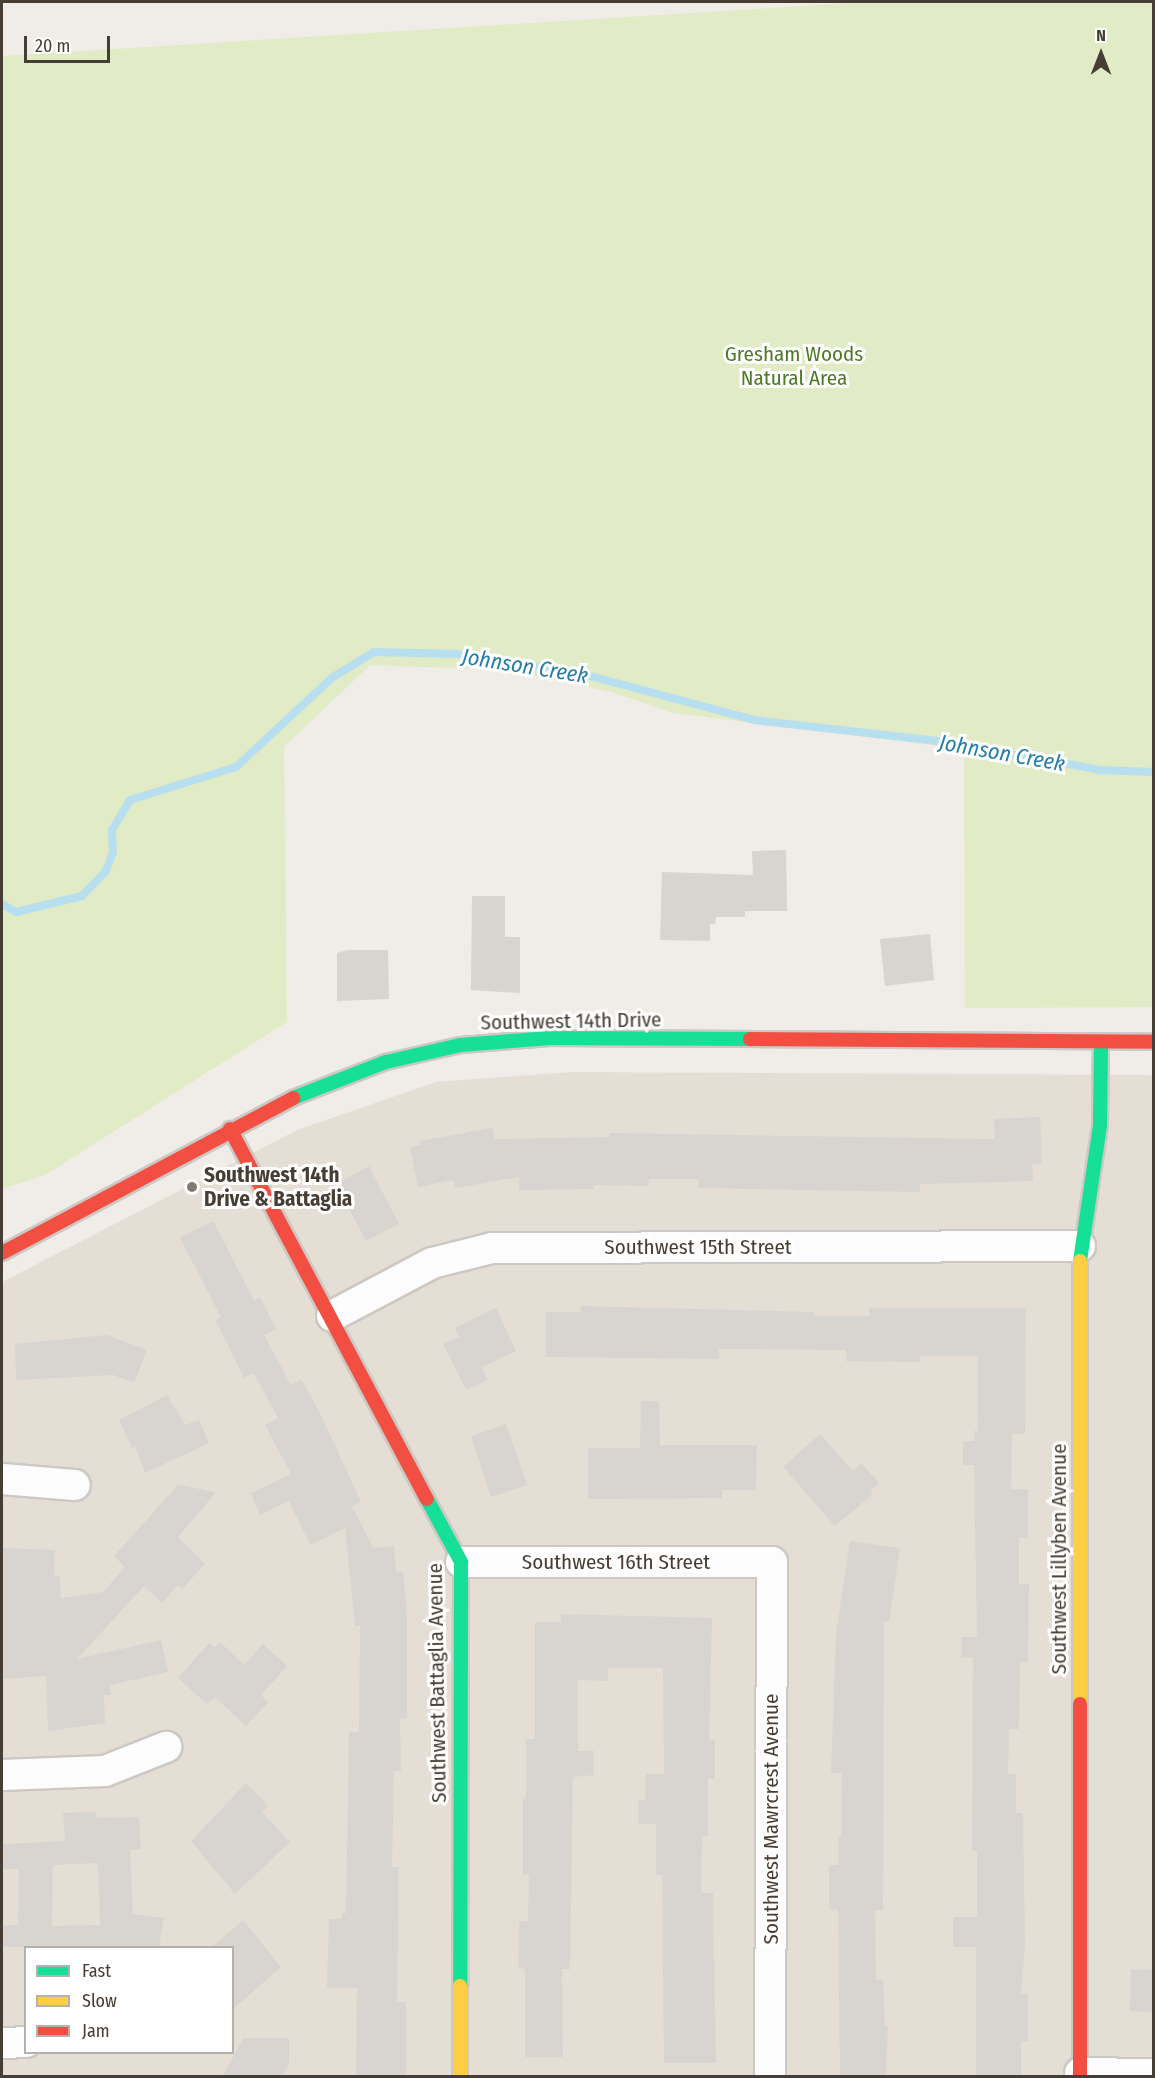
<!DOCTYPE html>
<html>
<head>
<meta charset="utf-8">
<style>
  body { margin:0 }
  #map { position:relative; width:1155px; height:2078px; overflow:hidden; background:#f0ece8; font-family:"Fira Sans Condensed",sans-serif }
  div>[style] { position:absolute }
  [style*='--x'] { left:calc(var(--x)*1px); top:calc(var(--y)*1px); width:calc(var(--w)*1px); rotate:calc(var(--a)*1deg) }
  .residential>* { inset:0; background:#e5ded5 }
  .green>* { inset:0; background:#e1ebc6 }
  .stream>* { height:8px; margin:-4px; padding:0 4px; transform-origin:4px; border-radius:4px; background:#b7dff0 }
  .building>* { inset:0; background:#d8d4cf }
  .roads { filter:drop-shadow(2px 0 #ccc8c4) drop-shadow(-2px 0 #ccc8c4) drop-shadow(0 2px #ccc8c4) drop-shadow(0 -2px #ccc8c4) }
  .street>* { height:30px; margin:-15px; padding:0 15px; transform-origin:15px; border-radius:15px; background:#fdfcfc }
  .fast>* { height:14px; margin:-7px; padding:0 7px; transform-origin:7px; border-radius:7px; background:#16e098 }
  .slow>* { height:14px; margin:-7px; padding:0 7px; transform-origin:7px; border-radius:7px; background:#ffcf43 }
  .jam>* { height:14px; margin:-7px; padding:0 7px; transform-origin:7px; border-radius:7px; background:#f24e42 }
  .dots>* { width:16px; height:16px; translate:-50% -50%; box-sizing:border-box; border:3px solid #fff; border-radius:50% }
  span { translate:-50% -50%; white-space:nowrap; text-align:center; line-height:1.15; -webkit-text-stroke:6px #fff; paint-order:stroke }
  .park-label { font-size:21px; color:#4e7a25 }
  .street-label { font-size:21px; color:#463d34 }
  .poi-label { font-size:21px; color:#463d34; font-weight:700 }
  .left { translate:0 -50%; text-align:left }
  .water-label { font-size:22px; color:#267ea6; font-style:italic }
  .frame { position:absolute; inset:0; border:3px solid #463d34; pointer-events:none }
  .legend { position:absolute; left:24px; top:1946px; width:210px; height:108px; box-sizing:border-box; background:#fff; border:2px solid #b5b1ae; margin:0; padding:8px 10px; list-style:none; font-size:18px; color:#463d34 }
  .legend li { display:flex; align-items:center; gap:12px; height:30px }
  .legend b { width:30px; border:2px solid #b5b1ae }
  .north { position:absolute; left:1071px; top:24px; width:60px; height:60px; -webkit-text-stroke:4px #fff; paint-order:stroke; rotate:0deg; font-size:16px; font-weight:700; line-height:24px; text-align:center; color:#463d34 }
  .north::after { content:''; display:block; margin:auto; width:21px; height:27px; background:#463d34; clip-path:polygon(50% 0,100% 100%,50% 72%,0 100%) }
  .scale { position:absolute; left:24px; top:36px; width:86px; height:27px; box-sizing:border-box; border:3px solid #463d34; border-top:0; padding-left:8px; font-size:18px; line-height:21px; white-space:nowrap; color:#463d34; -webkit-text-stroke:4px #fff; paint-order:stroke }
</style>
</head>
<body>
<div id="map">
  <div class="residential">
    <i style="clip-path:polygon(evenodd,572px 1072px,1153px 1075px,1153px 2076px,2px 2076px,2px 1282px,297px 1130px,436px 1082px,572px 1072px,26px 1948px,232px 1948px,232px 2052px,26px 2052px,26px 1948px)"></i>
  </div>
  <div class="green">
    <i style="clip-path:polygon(867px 2px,1153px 2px,1153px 1007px,965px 1008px,964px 749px,673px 713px,612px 692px,507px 670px,370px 665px,284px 747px,287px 1022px,45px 1175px,2px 1189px,2px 56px)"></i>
  </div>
  <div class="stream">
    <i style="--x:2;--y:904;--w:16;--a:30"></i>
    <i style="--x:16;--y:912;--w:68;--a:-13.6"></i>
    <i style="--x:82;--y:896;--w:35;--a:-46"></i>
    <i style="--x:106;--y:871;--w:20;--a:-70"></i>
    <i style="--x:113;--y:852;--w:22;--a:-93"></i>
    <i style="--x:112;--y:830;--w:35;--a:-59"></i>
    <i style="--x:130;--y:800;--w:111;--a:-17.3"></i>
    <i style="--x:236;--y:767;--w:132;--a:-42.9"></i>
    <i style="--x:333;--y:677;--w:48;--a:-31.4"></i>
    <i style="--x:374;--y:652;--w:83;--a:1.4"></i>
    <i style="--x:457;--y:654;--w:123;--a:8.9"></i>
    <i style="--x:579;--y:673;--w:181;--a:15"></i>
    <i style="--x:754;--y:720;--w:185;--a:6.5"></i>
    <i style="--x:938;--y:741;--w:165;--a:10.1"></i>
    <i style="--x:1100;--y:770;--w:54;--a:2.1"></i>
  </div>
  <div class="building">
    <i style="clip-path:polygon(786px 850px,787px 911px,745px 911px,745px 917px,716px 917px,715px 924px,710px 924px,710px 941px,660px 940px,662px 872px,753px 875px,752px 851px)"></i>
    <i style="clip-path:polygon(472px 896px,505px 896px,505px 937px,520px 937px,520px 993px,471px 990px)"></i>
    <i style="clip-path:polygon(930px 934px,934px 980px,885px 986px,880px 939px)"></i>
    <i style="clip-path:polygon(348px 950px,388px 950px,389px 999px,337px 1001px,337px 953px)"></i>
    <i style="clip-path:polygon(1040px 1117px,1042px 1163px,1032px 1164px,1033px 1181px,920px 1184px,920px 1192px,699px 1188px,699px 1179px,649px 1179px,648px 1186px,594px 1185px,594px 1189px,519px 1190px,519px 1177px,455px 1188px,453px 1180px,418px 1187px,410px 1147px,421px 1145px,420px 1141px,493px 1128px,495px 1139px,609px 1137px,609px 1133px,995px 1139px,994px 1119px)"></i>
    <i style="clip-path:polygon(369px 1166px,399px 1224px,366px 1241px,336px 1184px)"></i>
    <i style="clip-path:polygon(213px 1221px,254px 1300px,260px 1297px,276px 1329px,264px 1335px,291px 1385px,301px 1379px,320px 1413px,361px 1502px,352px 1506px,373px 1548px,394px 1546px,396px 1572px,403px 1571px,407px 1615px,407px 1718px,400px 1718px,401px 1771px,394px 1771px,392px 1867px,399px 1867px,397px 2002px,406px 2002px,406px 2076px,356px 2076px,357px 1988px,327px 1988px,329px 1919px,342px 1919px,342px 1913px,346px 1913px,349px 1732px,359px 1732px,360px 1625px,355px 1626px,345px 1528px,310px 1545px,289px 1501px,260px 1515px,251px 1493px,291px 1474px,265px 1425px,278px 1418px,254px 1373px,244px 1378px,216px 1320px,221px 1317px,180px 1238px)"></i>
    <i style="clip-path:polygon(581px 1306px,815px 1312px,815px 1316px,869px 1316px,869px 1308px,1026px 1308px,1025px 1434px,1012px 1434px,1011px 1489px,1028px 1489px,1028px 1538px,1019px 1538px,1019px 1584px,1029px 1584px,1028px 1662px,1020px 1662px,1019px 1729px,1009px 1729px,1008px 1774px,1016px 1774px,1016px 1813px,1023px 1813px,1025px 1947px,1021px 1994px,1028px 1994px,1028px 2041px,1021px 2041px,1021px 2076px,976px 2076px,976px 1947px,953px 1947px,953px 1917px,977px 1917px,977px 1851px,972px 1851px,973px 1658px,961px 1658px,962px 1637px,977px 1637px,974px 1465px,963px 1465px,963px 1441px,974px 1441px,974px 1431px,978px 1431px,977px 1356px,920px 1356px,920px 1362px,846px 1361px,846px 1350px,719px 1349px,719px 1359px,546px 1357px,546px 1312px,581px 1312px)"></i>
    <i style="clip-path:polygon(496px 1308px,516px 1351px,482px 1367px,488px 1380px,466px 1390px,443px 1344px,459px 1337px,455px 1328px)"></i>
    <i style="clip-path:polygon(107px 1335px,147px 1350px,134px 1383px,113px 1375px,16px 1380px,15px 1344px)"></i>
    <i style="clip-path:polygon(167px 1395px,185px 1425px,199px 1420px,209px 1443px,145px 1473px,135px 1446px,132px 1448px,119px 1420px)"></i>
    <i style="clip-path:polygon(641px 1401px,659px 1401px,660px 1445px,757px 1445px,756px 1490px,722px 1490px,722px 1498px,588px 1499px,588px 1448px,640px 1448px)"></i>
    <i style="clip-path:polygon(506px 1424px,527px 1485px,491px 1497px,471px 1436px)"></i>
    <i style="clip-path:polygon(820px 1434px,853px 1471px,861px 1463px,879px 1483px,870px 1491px,873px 1494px,835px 1526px,783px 1467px)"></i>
    <i style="clip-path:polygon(178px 1485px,216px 1492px,178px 1537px,205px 1564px,182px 1589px,178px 1585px,162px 1603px,144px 1586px,77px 1659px,161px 1640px,168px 1672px,110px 1685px,111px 1695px,104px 1695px,105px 1723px,48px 1731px,46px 1676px,2px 1679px,2px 1548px,55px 1550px,54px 1576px,60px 1576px,61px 1598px,103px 1592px,125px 1567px,114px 1556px)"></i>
    <i style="clip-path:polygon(850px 1541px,900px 1548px,889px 1622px,884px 1621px,883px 1910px,875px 1910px,876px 1980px,883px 1980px,885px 2027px,888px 2026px,886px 2076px,840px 2076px,838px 1910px,829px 1909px,829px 1865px,838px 1865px,838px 1837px,841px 1837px,842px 1773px,831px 1773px,836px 1633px)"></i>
    <i style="clip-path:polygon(561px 1614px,712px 1618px,709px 1740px,715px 1740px,715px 1779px,708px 1779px,708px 1836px,702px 1836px,701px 1893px,713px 1893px,716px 2063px,664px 2063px,662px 1875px,656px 1875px,656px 1824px,638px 1824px,638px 1800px,645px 1800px,646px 1774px,664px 1774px,663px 1668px,608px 1668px,608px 1681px,578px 1680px,578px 1751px,594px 1751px,594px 1775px,573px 1777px,570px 1969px,562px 1969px,563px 2057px,525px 2057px,525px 1969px,518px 1968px,519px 1921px,528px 1921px,529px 1875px,523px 1875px,523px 1799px,526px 1799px,526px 1739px,535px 1739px,535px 1622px,561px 1622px)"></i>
    <i style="clip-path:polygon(220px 1642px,244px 1665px,263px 1644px,287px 1666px,261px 1695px,268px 1703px,246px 1726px,215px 1697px,207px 1704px,178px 1678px,209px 1643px,214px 1648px)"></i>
    <i style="clip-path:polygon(246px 1783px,268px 1806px,262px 1812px,290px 1842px,235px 1894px,191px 1841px)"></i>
    <i style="clip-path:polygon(evenodd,96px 1812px,97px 1818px,139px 1817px,141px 1849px,130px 1850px,133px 1914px,164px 1918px,159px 1947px,2px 1947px,2px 1925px,18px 1925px,19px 1869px,2px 1869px,2px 1844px,65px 1841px,63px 1813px,96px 1812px,98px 1863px,100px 1925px,52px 1926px,53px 1865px,98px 1863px)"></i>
    <i style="clip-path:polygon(243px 1920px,281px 1967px,232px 2010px,232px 1947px,212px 1947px)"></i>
    <i style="clip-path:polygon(1131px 1969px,1154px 1970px,1154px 2012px,1130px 2011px)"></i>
    <i style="clip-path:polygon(243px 2038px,289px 2038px,289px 2063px,282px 2076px,223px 2076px)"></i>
  </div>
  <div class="roads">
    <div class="street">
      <i style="--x:332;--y:1316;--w:113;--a:-27.9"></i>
      <i style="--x:432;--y:1263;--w:62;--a:-14"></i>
      <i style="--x:492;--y:1248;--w:588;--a:-0.19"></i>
      <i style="--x:2;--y:1479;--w:73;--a:4.7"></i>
      <i style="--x:461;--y:1562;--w:311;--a:0"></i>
      <i style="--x:772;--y:1562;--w:514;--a:90.22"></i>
      <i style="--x:2;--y:1775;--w:103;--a:-2.2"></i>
      <i style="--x:105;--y:1771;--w:66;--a:-21.5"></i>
      <i style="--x:2;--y:2043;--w:24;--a:-2"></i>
      <i style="--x:1080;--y:2073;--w:74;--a:0.8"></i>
    </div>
    <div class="fast">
      <i style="--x:293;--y:1098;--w:100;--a:-21.2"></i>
      <i style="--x:386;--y:1062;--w:77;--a:-12.8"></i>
      <i style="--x:461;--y:1045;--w:89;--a:-4.5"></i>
      <i style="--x:550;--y:1038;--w:200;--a:0.3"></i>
      <i style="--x:1080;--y:1261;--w:137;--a:-81.6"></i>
      <i style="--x:1100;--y:1125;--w:83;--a:-89.3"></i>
      <i style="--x:427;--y:1499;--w:72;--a:61.6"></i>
      <i style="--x:461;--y:1562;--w:424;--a:90.1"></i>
    </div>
    <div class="slow">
      <i style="--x:1080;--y:1261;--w:443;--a:90"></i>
      <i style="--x:460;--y:2076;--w:90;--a:-90"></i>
    </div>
    <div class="jam">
      <i style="--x:750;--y:1039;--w:404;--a:0.4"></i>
      <i style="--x:230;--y:1129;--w:419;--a:62"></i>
      <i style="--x:2;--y:1253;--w:330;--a:-28"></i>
      <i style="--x:1080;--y:1704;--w:372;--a:90"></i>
    </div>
  </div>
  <div class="dots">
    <i style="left:192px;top:1187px;background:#827a73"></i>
  </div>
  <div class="park-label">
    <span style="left:794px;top:366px">Gresham Woods<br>Natural Area</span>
  </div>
  <div class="street-label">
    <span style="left:571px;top:1021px;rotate:-1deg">Southwest 14th Drive</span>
    <span style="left:698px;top:1247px">Southwest 15th Street</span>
    <span style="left:1059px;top:1559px;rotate:-90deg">Southwest Lillyben Avenue</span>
    <span style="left:616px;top:1562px">Southwest 16th Street</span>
    <span style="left:437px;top:1683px;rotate:-91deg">Southwest Battaglia Avenue</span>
    <span style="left:771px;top:1819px;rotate:-90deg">Southwest Mawrcrest Avenue</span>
  </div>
  <div class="poi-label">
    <span class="left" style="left:204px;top:1187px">Southwest 14th<br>Drive &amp; Battaglia</span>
  </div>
  <div class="water-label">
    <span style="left:525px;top:666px;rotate:9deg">Johnson Creek</span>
    <span style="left:1002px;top:753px;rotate:10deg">Johnson Creek</span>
  </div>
  <div class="frame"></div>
  <ul class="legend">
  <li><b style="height:8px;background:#16e098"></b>Fast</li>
  <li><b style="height:8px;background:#ffcf43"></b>Slow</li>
  <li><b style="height:8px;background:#f24e42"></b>Jam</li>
  </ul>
  <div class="north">N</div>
  <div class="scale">20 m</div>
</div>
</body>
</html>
